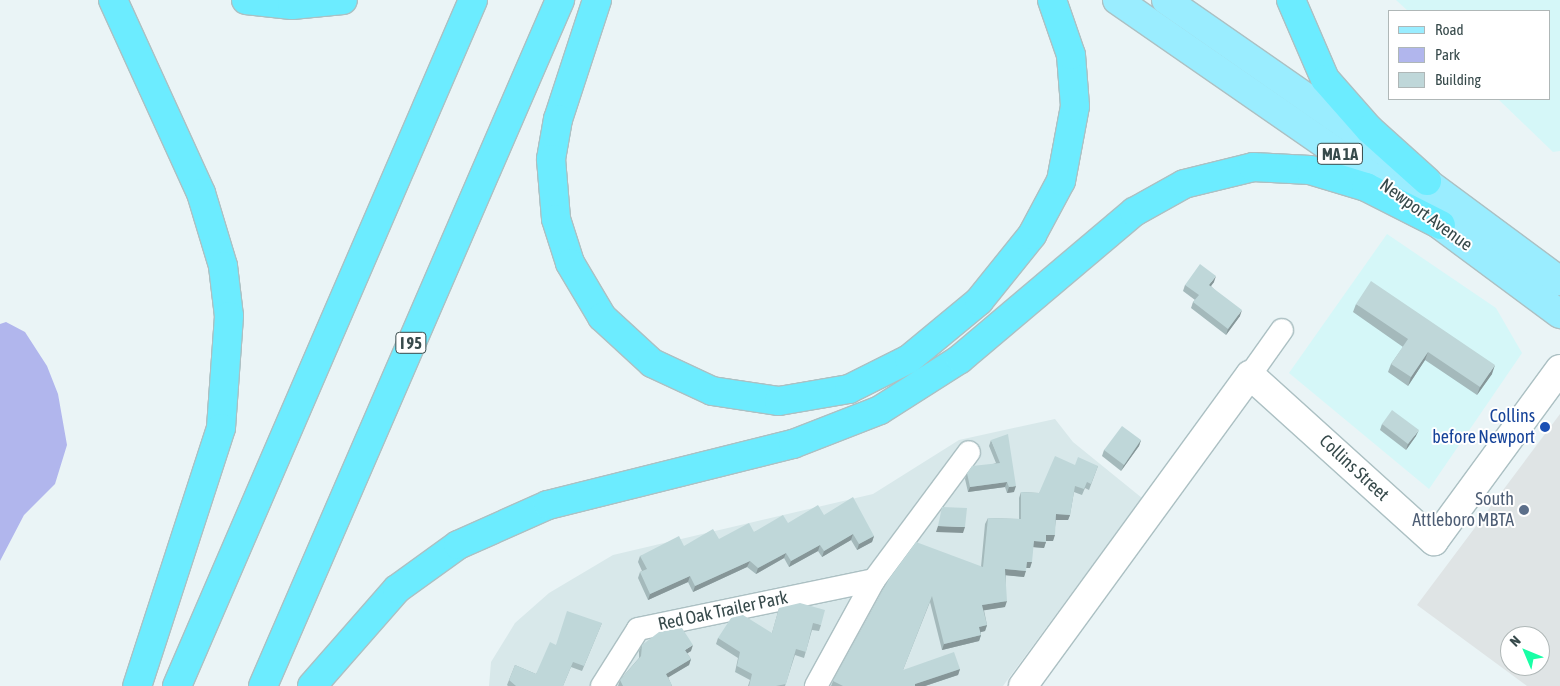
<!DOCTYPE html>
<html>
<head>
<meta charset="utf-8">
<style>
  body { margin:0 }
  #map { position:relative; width:1560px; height:686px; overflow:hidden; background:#eaf4f6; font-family:"Asap Condensed",sans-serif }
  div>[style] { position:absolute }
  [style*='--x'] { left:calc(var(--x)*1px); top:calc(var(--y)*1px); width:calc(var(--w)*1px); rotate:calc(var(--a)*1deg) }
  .residential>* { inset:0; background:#d8e8ea }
  .commercial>* { inset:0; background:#d5f7f8 }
  .green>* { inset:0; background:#b1b6ed }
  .parking>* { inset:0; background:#dfe4e5 }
  .roads { filter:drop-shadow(1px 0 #acc0c3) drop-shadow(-1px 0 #acc0c3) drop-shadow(0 1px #acc0c3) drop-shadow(0 -1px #acc0c3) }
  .minor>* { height:22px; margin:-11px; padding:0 11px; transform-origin:11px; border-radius:11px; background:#fff }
  .tertiary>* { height:28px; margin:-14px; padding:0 14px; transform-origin:14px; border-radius:14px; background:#fff }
  .primary>* { height:28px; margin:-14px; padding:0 14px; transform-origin:14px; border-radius:14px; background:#9aedff }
  .motorway>* { height:28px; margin:-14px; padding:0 14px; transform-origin:14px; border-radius:14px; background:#6cecff }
  .wall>* { inset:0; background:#a4b9bb }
  .shaded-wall>* { inset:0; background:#869698 }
  .building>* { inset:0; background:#bfd7d9 }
  .dots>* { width:14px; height:14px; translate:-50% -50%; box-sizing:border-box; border:2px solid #fff; border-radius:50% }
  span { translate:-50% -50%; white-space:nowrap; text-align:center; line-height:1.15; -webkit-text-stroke:4px #fff; paint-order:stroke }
  .shield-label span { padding:1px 4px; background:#fff; border:1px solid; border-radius:4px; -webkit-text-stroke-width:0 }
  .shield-label { font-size:16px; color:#374a4b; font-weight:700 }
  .street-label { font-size:18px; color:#374a4b }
  .transit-label { font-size:18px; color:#164399 }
  .right { translate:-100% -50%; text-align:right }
  .service-label { font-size:18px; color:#4e5e75 }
  .legend { position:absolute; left:1388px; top:10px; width:162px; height:90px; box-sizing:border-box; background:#fff; border:1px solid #afb7b7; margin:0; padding:6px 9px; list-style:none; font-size:15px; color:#374a4b }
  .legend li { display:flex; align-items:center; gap:10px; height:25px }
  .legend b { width:25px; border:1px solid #afb7b7 }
  .north { position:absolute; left:1500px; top:626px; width:50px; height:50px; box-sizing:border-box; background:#fff; border:1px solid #afb7b7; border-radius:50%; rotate:315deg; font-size:14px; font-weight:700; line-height:20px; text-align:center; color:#374a4b }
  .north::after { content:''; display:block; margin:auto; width:18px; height:22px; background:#18ffa6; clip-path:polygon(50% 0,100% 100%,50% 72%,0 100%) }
</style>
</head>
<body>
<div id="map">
  <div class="residential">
    <i style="clip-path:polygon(1055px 419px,1073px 442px,1142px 498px,1003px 686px,489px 686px,491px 662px,515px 623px,549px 593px,613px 555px,873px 494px,959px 440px)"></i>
  </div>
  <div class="commercial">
    <i style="clip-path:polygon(1396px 0,1560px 0,1560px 151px,1553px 152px,1498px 99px,1549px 99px,1549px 11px,1408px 11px)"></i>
    <i style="clip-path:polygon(1387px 234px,1496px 308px,1522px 353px,1429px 489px,1289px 373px)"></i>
  </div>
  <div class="green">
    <i style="clip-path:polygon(6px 322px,25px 332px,47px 366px,58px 394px,67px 445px,55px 484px,24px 515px,0 561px,0 324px)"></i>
  </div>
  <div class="parking">
    <i style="clip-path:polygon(evenodd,1560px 414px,1560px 686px,1527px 686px,1417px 605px,1560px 414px,1510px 636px,1540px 636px,1540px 666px,1510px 666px,1510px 636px)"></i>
  </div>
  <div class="roads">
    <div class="minor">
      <i style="--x:1250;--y:375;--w:55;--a:-54.6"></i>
      <i style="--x:874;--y:580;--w:159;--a:-53.4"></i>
      <i style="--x:602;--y:686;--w:67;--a:-57.7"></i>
      <i style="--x:638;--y:629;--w:241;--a:-11.7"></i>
      <i style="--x:874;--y:580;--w:121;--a:118.7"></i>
    </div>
    <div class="tertiary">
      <i style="--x:1023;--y:686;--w:385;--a:-53.9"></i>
      <i style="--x:1250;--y:375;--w:248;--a:42.1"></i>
      <i style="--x:1434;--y:541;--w:213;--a:-53.8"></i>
    </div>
    <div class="primary">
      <i style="--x:1117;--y:0;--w:360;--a:34.7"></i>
      <i style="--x:1413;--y:205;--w:183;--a:36.6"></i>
      <i style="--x:1166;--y:0;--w:282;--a:34.8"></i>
      <i style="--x:1398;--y:161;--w:202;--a:36.5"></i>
    </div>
    <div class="motorway">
      <i style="--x:113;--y:0;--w:212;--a:65.5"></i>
      <i style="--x:201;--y:193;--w:76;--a:73.2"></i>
      <i style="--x:223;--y:266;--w:50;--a:83.2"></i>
      <i style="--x:229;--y:316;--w:112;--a:94.1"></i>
      <i style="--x:221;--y:428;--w:271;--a:108"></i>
      <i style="--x:246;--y:0;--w:46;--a:6.2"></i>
      <i style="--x:292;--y:5;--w:51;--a:-5.6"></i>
      <i style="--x:597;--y:0;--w:125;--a:108.1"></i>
      <i style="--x:558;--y:119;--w:41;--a:99.9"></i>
      <i style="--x:551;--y:159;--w:60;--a:85.2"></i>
      <i style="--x:556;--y:219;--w:46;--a:72.3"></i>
      <i style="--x:570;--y:263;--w:63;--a:59.3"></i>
      <i style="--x:602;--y:317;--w:68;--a:42.6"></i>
      <i style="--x:652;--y:363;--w:66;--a:25"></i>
      <i style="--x:712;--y:391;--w:68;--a:8.5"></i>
      <i style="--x:779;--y:401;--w:71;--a:-9.7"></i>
      <i style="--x:849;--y:389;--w:67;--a:-26.6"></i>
      <i style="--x:909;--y:359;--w:91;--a:-39.6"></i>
      <i style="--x:979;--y:301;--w:85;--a:-51.2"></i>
      <i style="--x:1032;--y:235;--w:61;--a:-61.8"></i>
      <i style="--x:1061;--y:181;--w:76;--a:-79.4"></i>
      <i style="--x:1075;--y:106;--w:51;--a:-94.5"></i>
      <i style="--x:1071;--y:55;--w:58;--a:-109.1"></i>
      <i style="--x:1291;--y:0;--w:86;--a:66.7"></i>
      <i style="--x:1325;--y:79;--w:67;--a:48.7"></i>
      <i style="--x:1369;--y:129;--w:78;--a:41.9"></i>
      <i style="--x:177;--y:686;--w:747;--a:-66.66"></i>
      <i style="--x:263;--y:686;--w:748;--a:-66.59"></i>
      <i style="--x:312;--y:686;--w:129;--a:-48.8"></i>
      <i style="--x:397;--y:589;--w:75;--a:-35.8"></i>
      <i style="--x:458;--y:545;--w:98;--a:-24"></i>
      <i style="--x:548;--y:505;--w:252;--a:-14"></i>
      <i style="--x:793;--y:444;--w:93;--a:-21.3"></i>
      <i style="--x:880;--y:410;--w:95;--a:-32.5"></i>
      <i style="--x:960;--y:359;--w:228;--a:-40.2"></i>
      <i style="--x:1134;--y:212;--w:57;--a:-29.2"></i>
      <i style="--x:1184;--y:184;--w:71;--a:-13.8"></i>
      <i style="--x:1253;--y:167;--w:57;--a:3"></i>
      <i style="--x:1310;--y:170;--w:59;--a:16.9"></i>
      <i style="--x:1366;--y:187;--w:84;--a:26.9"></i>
    </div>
  </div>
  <div class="wall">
    <i style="clip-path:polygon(1214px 282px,1211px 286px,1240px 316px,1226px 335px,1191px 308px,1193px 302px,1195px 300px,1183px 291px,1185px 285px)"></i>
    <i style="clip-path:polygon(1356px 304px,1492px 374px,1477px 395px,1425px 360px,1408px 386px,1388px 372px,1391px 364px,1403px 347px,1353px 312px)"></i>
    <i style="clip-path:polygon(1382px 424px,1416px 436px,1406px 450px,1380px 430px)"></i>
    <i style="clip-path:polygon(991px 440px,1014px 492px,1007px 493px,1005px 487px,968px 492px,965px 479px,967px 473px,996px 463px,989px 446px)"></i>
    <i style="clip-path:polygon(1141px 440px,1139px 446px,1121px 471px,1102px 456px,1104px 450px)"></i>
    <i style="clip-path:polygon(1075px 465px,1098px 466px,1089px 490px,1085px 488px,1082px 495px,1074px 492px,1070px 515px,1068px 520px,1056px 520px,1053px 541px,1046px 541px,1044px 548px,1033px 547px,1030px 568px,1026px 568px,1024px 577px,1006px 575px,1005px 607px,984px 610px,987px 625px,985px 631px,981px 632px,981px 635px,979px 641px,942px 650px,930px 602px,903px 670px,960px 669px,958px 675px,925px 686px,831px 686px,833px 681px,889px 579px,981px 567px,985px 524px,988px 518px,1019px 519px,1019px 498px,1021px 492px,1039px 493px)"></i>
    <i style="clip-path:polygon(824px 515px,874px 536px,872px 542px,857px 550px,851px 540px,822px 557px,818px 551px,789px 567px,784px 558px,756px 574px,747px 567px,693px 592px,688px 582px,648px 600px,638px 578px,640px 572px,642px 571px,638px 562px,640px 556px,754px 532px)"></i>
    <i style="clip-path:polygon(779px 608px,821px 625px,819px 631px,812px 630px,804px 658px,795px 655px,785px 686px,748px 686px,750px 680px,735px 672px,738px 658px,716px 644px,718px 638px,772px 633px)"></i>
    <i style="clip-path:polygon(602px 623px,582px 671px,571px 667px,563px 686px,508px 686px,507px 685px,515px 665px,536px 674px,556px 645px)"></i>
    <i style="clip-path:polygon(642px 645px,691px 651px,687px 653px,691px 659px,689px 665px,668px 677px,672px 686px,618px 686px,620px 680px,639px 658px,639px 651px)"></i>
  </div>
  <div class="shaded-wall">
    <i style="clip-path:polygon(1216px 276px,1214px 282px,1207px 291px,1209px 285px)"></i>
    <i style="clip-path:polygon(1242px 310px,1240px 316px,1226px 335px,1228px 329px)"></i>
    <i style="clip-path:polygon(1428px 352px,1425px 360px,1408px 386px,1411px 377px)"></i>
    <i style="clip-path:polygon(1495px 365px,1492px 374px,1477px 395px,1480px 387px)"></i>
    <i style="clip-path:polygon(1419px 430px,1416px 436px,1406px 450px,1408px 444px)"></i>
    <i style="clip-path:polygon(1141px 440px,1139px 446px,1121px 471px,1124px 465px)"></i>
    <i style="clip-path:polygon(1007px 482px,1005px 487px,968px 492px,970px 487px)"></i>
    <i style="clip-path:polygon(1016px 486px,1014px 492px,1007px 493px,1009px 487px)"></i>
    <i style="clip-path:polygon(1056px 514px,1070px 515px,1068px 520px,1054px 520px)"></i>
    <i style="clip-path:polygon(938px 526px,965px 527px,963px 533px,936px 532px)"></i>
    <i style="clip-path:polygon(853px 534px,851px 540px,822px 557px,824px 551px)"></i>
    <i style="clip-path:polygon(1046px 535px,1055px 535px,1053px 541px,1044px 541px)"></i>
    <i style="clip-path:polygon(874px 536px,872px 542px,857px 550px,859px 544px)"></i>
    <i style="clip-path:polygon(1034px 541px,1046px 542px,1044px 548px,1032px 547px)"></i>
    <i style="clip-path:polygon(820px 545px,818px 551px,789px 567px,791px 561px)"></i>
    <i style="clip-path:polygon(786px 553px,784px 558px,756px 574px,758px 568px)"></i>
    <i style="clip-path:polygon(750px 561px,747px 567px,693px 592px,695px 586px)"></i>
    <i style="clip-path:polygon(1027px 562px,1032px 562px,1030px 568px,1024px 568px)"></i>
    <i style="clip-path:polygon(1005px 569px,1026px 571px,1024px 577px,1003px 575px)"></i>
    <i style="clip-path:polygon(690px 576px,688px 582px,648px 600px,650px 594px)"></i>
    <i style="clip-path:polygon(1007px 601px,1005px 607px,980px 611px,982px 605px)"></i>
    <i style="clip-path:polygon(987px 625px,985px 631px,977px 633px,979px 627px)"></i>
    <i style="clip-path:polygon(981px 635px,979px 641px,942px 650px,944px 644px)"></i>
    <i style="clip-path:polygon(693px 645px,691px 651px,683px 656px,685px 650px)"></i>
    <i style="clip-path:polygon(691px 659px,689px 665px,664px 680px,666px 674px)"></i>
    <i style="clip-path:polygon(960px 669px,958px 675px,925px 686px,914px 686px,915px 684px)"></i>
  </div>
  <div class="building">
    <i style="clip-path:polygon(1200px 264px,1216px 276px,1209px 285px,1242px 310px,1228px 329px,1193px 302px,1199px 295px,1185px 285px)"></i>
    <i style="clip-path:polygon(1371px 281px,1495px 365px,1480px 387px,1428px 352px,1411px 377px,1391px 364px,1408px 339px,1356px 304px)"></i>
    <i style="clip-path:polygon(1392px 410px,1419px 430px,1408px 444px,1382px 424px)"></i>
    <i style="clip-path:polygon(1122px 426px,1141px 440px,1124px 465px,1104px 450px)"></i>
    <i style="clip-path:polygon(1008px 434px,1016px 486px,1009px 487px,1007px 482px,970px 487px,967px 473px,972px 466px,1000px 463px,991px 440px)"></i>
    <i style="clip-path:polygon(1055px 456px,1075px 465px,1078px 457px,1098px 466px,1091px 484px,1087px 482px,1084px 489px,1075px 486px,1070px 515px,1056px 514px,1055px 535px,1046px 535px,1046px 542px,1034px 541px,1032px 562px,1027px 562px,1026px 571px,1005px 569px,1007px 601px,982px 605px,987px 625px,979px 627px,981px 635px,944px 644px,932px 596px,903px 670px,954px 652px,960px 669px,915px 684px,915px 686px,843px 686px,833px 681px,889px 579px,916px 542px,983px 567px,988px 518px,1021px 519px,1021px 492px,1039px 493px)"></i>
    <i style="clip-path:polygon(853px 497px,874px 536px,859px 544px,853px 534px,824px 551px,820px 545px,791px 561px,786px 553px,758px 568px,750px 561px,695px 586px,690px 576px,650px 594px,640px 572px,647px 569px,640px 556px,679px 536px,684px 546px,713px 529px,719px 539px,749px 523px,754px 532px,783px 515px,788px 523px,818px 505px,824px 515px)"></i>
    <i style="clip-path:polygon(942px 507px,967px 508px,965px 527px,938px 526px)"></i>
    <i style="clip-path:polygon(800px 603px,825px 610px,821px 625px,813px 623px,806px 652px,796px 649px,786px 684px,776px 686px,749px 686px,752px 674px,737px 666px,740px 652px,718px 638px,731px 618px,743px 615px,772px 633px,779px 608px)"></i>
    <i style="clip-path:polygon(567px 611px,602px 623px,584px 666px,573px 662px,563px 686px,516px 686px,509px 680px,515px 665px,536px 674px,550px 642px,556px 645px)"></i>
    <i style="clip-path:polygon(682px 628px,693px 645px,685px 650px,691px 659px,666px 674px,672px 685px,671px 686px,622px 686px,623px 686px,620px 680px,641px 656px,642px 645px,659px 632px)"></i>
  </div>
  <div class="dots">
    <i style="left:1545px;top:427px;background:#1a4fb4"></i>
    <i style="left:1524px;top:510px;background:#5c6f8a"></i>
  </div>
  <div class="shield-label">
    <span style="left:1340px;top:154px">MA 1A</span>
    <span style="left:411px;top:343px">I 95</span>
  </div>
  <div class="street-label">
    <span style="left:1426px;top:215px;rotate:36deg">Newport Avenue</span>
    <span style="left:1354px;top:468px;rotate:43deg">Collins Street</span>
    <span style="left:723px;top:611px;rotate:-12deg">Red Oak Trailer Park</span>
  </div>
  <div class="transit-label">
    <span class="right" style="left:1535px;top:427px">Collins<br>before Newport</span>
  </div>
  <div class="service-label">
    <span class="right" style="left:1514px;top:510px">South<br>Attleboro MBTA</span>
  </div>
  <ul class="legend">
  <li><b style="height:6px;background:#9aedff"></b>Road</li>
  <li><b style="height:14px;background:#b1b6ed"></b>Park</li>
  <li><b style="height:14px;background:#bfd7d9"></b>Building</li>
  </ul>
  <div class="north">N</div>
</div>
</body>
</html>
